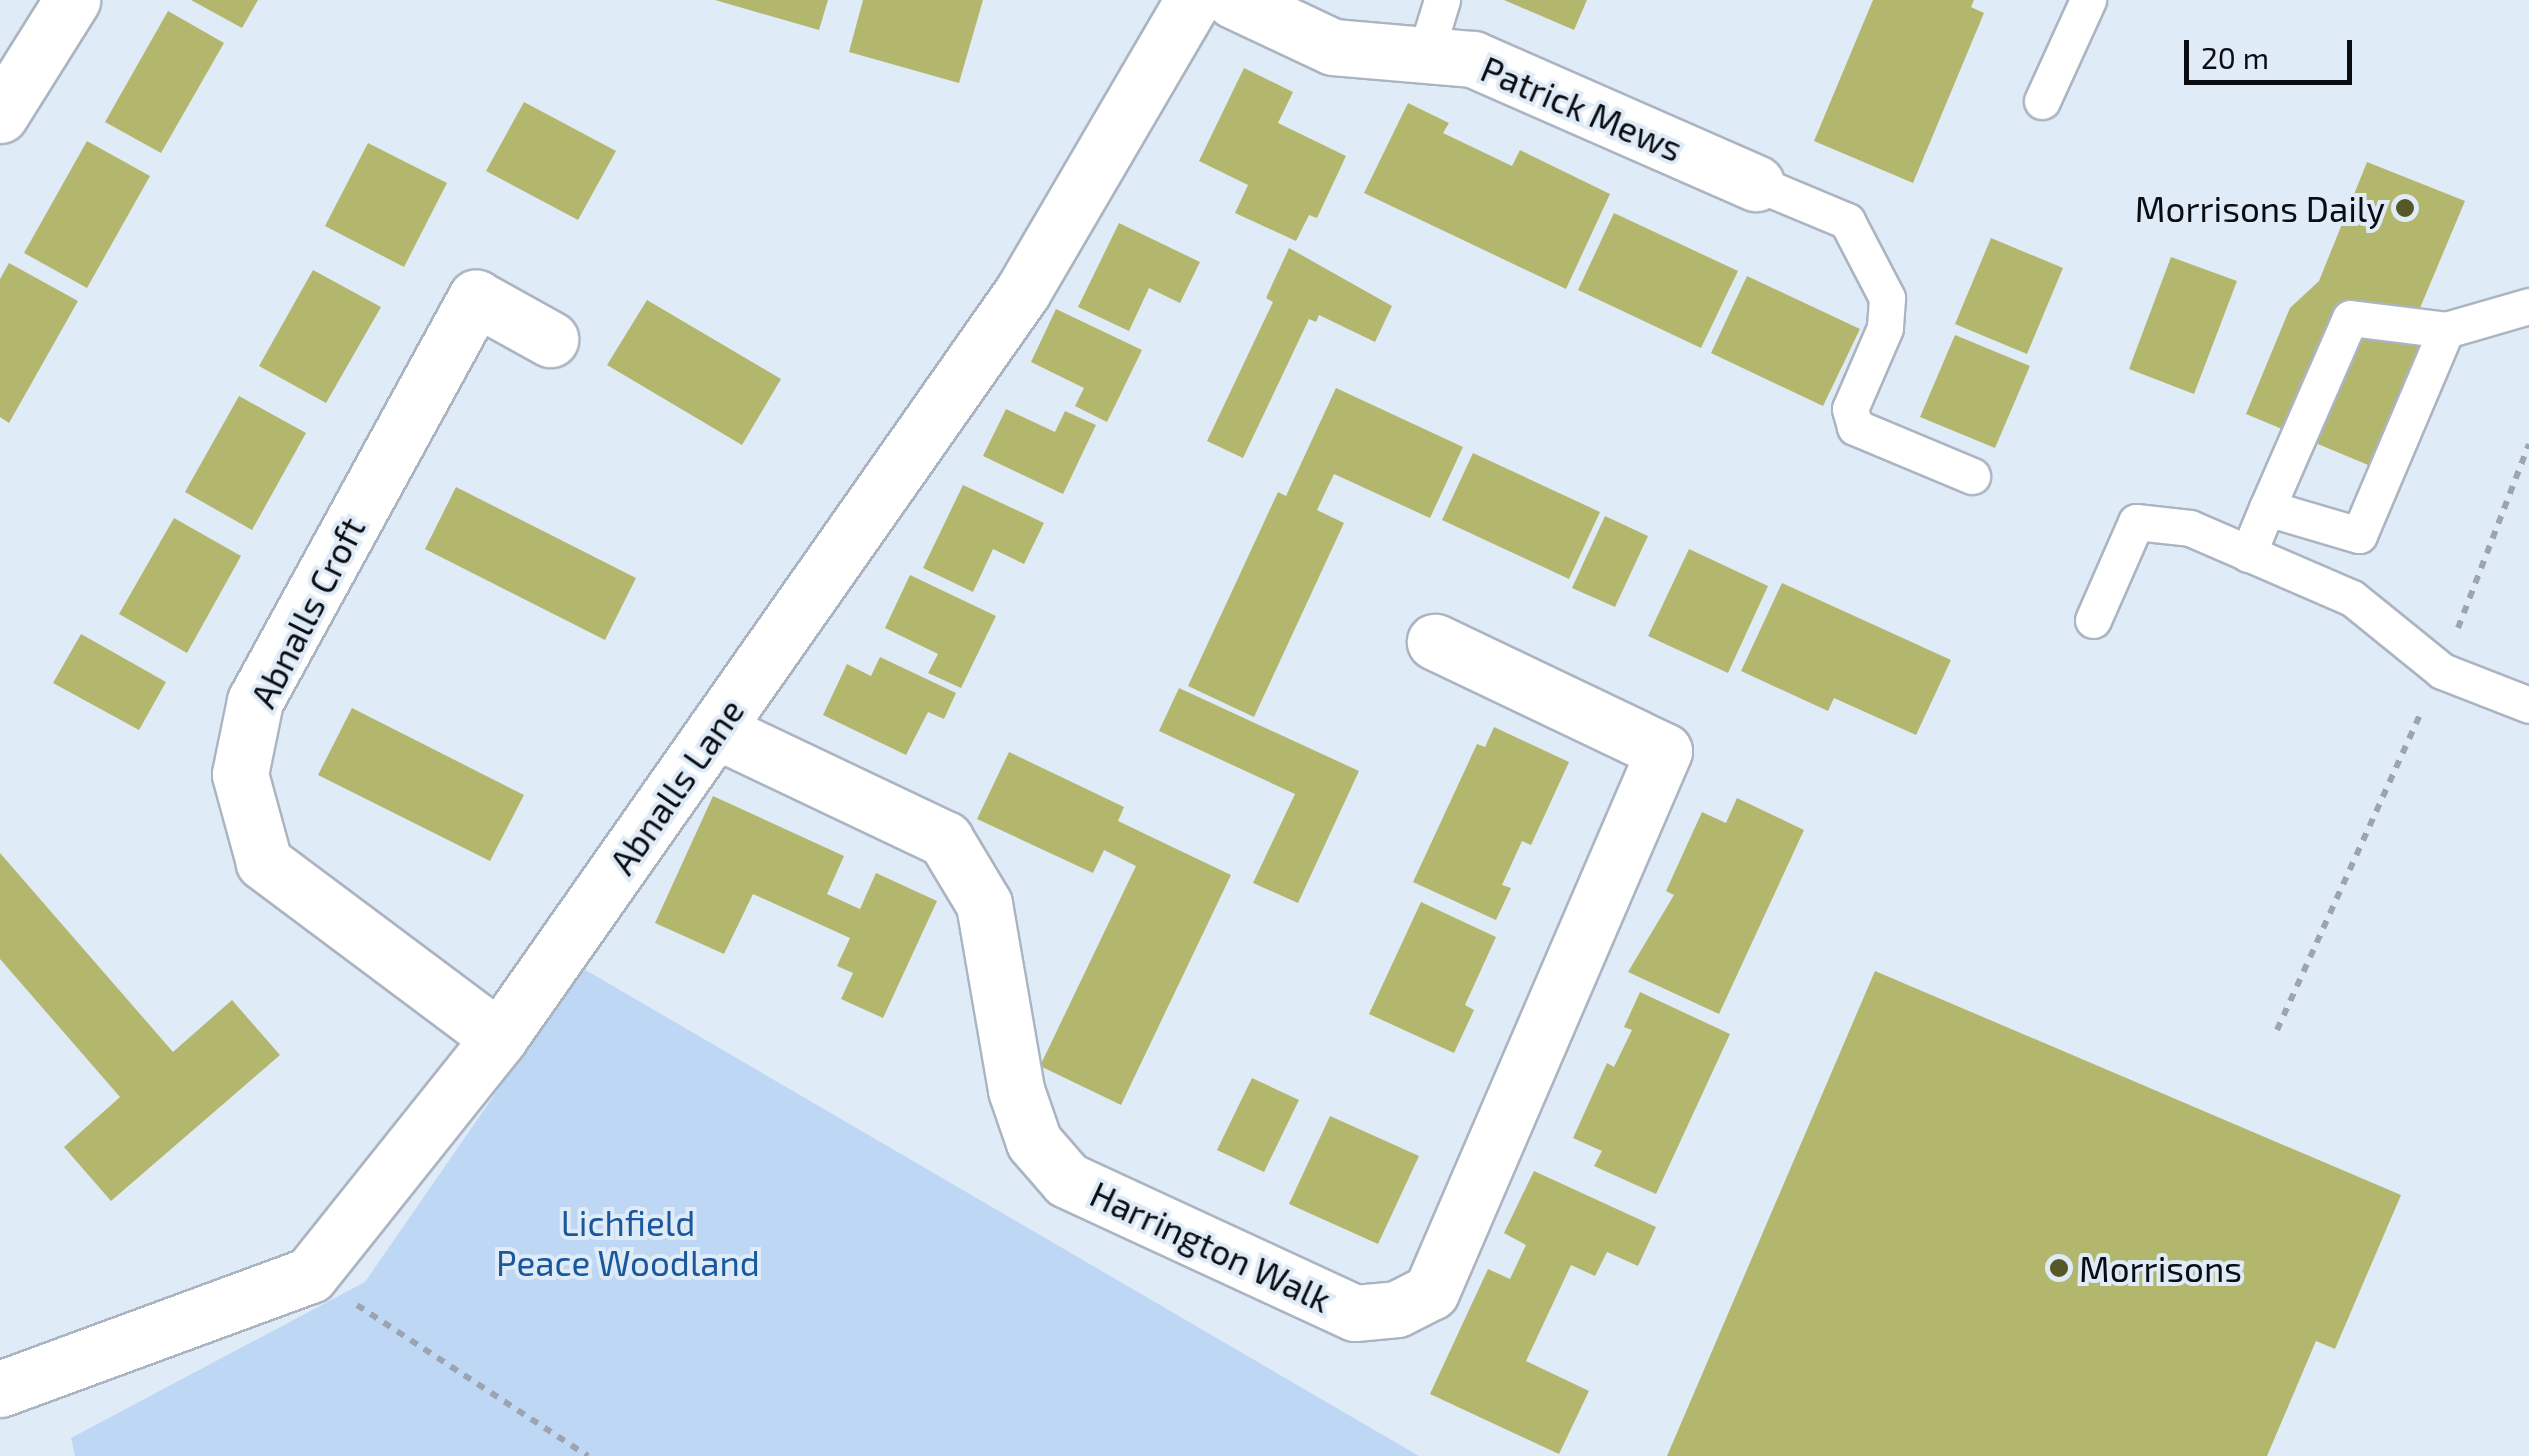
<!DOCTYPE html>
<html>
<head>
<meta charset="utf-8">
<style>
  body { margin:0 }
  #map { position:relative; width:2529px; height:1456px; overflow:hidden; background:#e0ebf8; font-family:"Exo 2",sans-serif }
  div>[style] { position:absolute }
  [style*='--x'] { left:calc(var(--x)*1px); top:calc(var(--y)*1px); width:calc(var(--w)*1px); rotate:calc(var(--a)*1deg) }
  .green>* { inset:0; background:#bed7f5 }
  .building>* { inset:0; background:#b3b76e }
  .path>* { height:6px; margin-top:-3px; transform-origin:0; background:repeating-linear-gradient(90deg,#9ca5af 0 8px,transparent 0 16px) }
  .roads { filter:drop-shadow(2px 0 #abb5c1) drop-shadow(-2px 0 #abb5c1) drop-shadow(0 2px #abb5c1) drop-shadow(0 -2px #abb5c1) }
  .service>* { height:35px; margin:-17.5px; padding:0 17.5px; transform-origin:17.5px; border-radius:17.5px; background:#fff }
  .minor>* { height:55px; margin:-27.5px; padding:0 27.5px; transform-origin:27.5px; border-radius:27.5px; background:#fff }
  .dots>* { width:28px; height:28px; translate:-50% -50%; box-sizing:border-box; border:5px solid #e0ebf8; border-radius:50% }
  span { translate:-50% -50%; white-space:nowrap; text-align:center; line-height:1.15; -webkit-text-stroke:8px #e0ebf8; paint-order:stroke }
  .street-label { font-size:35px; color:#090d11 }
  .poi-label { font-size:35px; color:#090d11 }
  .right { translate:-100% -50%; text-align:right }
  .left { translate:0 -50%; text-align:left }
  .park-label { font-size:35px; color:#19589c }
  .scale { position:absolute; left:2184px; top:40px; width:168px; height:45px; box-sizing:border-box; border:5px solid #090d11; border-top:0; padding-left:12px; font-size:30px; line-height:35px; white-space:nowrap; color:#090d11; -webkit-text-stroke:8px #e0ebf8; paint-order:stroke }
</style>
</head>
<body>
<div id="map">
  <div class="green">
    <i style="clip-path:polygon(582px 968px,1419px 1456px,75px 1456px,71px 1438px,365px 1282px)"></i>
  </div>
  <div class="building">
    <i style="clip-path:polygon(191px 0,258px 0,242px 28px)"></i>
    <i style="clip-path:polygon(715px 0,828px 0,819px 30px)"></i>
    <i style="clip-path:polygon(863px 0,983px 0,959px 83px,849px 52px)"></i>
    <i style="clip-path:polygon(1504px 0,1587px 0,1574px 30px)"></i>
    <i style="clip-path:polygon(1873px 0,1974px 0,1971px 7px,1984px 13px,1913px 183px,1814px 141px)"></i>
    <i style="clip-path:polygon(168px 11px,224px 43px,161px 153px,105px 122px)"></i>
    <i style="clip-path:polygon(1244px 68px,1293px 92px,1278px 123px,1346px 156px,1317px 218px,1309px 215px,1296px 241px,1235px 213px,1248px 185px,1199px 161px)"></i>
    <i style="clip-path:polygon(524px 102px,616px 151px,578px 220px,486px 171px)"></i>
    <i style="clip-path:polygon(1408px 103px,1449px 123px,1443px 133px,1512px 166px,1520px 150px,1610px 194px,1566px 289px,1364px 193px)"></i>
    <i style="clip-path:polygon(87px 141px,150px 176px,87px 288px,24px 253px)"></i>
    <i style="clip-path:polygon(368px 143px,447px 183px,404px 267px,325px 226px)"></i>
    <i style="clip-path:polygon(2367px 162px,2465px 201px,2420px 308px,2419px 356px,2373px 467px,2246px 414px,2290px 308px,2319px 281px)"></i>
    <i style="clip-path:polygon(1614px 213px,1738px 271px,1701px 348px,1578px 290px)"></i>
    <i style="clip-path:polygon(1119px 223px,1200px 262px,1180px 303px,1149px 288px,1129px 331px,1078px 307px)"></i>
    <i style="clip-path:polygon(1991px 238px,2063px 268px,2027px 354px,1955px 324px)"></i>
    <i style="clip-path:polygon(1289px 248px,1392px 306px,1375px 342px,1319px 315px,1316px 322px,1309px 319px,1243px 458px,1207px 441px,1273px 302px,1266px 298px)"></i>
    <i style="clip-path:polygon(2171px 257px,2237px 281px,2194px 394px,2129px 369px)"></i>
    <i style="clip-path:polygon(9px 263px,78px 301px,9px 423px,0 417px,0 279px)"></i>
    <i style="clip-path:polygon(313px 270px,381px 307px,326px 403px,259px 366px)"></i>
    <i style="clip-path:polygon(1747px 276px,1860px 329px,1823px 406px,1711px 353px)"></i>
    <i style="clip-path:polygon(647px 300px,781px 379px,742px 445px,607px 365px)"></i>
    <i style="clip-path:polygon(1056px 309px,1142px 350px,1107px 422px,1075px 406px,1084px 388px,1031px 362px)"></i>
    <i style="clip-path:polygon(1955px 335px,2030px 366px,1995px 448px,1920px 417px)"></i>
    <i style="clip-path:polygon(1336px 388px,1463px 447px,1430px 518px,1334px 474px,1317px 510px,1344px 523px,1254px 717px,1188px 686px,1278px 492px,1286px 496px)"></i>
    <i style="clip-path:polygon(239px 396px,306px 433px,252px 530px,185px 492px)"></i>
    <i style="clip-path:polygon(1006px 409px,1055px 432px,1065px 411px,1096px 425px,1063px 494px,983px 456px)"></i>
    <i style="clip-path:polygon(1473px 453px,1600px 512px,1569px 579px,1442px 520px)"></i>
    <i style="clip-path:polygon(963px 485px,1044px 523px,1024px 564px,993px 549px,973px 592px,923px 568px)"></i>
    <i style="clip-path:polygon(456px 487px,636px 578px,605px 640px,425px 549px)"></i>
    <i style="clip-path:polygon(1605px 516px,1648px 536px,1615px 607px,1572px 588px)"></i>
    <i style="clip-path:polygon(174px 518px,241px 556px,187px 653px,119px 614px)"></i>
    <i style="clip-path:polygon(1689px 549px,1768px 586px,1728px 673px,1648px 636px)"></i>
    <i style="clip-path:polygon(910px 575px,996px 616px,961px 688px,928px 673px,938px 654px,885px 628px)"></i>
    <i style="clip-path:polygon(1782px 583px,1951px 660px,1916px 735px,1834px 698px,1828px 711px,1741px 671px)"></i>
    <i style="clip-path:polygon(81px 634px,166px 682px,139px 730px,53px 683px)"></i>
    <i style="clip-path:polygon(880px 657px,956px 693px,944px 719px,928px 712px,906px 755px,823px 715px,847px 664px,871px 676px)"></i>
    <i style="clip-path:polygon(1179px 688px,1359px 771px,1298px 903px,1253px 883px,1295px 794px,1159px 731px)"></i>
    <i style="clip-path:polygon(352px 708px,524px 795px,490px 861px,318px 775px)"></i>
    <i style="clip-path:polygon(1494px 727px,1569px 762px,1531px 845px,1522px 841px,1502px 885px,1511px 888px,1496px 920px,1413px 882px,1477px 744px,1485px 747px)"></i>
    <i style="clip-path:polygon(1009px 752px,1124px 807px,1118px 821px,1231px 875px,1121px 1105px,1040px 1066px,1136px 866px,1104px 850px,1093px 873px,977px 819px)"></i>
    <i style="clip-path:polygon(713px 796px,844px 856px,827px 894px,860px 909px,876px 873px,937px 901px,883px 1018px,841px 999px,853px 973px,837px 966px,850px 938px,753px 894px,724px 954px,655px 923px)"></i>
    <i style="clip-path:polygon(1737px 798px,1804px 830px,1719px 1014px,1628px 972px,1674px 895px,1666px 891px,1702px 812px,1726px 823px)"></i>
    <i style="clip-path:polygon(0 853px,173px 1052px,232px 1000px,280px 1055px,111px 1201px,64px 1147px,120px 1097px,0 959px)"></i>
    <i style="clip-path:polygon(1421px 902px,1496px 937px,1465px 1005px,1474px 1010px,1454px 1053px,1369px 1014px)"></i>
    <i style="clip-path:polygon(1875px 971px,2401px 1195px,2335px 1349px,2316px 1341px,2267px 1456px,1667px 1456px)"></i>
    <i style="clip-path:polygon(1640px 992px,1730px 1034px,1656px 1194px,1594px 1166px,1602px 1151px,1573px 1138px,1607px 1063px,1614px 1067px,1632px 1030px,1624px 1027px)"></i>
    <i style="clip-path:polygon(1252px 1078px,1299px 1100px,1264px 1172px,1217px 1150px)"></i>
    <i style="clip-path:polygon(1330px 1116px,1419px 1156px,1378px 1244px,1289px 1204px)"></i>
    <i style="clip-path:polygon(1534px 1171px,1656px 1227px,1638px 1266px,1607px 1252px,1595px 1276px,1571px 1265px,1526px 1361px,1589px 1391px,1559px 1454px,1430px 1394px,1488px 1269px,1510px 1279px,1526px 1245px,1504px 1233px)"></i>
  </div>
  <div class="path">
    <i style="--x:2458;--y:628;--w:197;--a:-68.9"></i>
    <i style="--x:2277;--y:1030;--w:348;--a:-65.6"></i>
    <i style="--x:357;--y:1305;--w:276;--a:33.2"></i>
  </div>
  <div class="roads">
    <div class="service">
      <i style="--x:1425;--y:55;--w:58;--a:-72.8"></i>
      <i style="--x:2042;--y:101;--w:111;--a:-65.5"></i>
      <i style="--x:1756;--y:183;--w:99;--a:22.7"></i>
      <i style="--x:1847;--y:221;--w:87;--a:62.5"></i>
      <i style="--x:1887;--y:298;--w:30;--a:94"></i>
      <i style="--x:1885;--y:328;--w:88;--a:113.4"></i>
      <i style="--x:1850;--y:409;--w:19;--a:74"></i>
      <i style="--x:1855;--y:427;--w:127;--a:22.7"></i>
      <i style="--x:2267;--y:508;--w:207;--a:-66.4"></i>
      <i style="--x:2350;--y:318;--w:97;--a:7.1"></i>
      <i style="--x:2248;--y:554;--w:50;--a:-67.6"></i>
      <i style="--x:2267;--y:508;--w:96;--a:16.4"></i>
      <i style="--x:2359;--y:535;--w:223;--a:-67"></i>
      <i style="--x:2446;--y:330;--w:86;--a:-16.1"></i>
      <i style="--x:2093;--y:620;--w:107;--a:-66.3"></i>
      <i style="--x:2136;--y:522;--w:54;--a:6.3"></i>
      <i style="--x:2190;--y:528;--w:176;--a:23.4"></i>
      <i style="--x:2352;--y:598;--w:116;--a:39"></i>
      <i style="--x:2442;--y:671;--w:93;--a:21.3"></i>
    </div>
    <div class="minor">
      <i style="--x:1233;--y:0;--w:110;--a:25.2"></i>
      <i style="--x:1333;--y:47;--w:141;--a:4.9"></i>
      <i style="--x:1473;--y:59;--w:309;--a:23.7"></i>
      <i style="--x:0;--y:115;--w:136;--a:-57.9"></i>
      <i style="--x:715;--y:730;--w:255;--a:25.4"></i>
      <i style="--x:945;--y:839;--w:76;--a:59"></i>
      <i style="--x:984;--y:904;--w:189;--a:80.2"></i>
      <i style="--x:1016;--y:1090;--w:55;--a:70.9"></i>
      <i style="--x:1034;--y:1142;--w:50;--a:49"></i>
      <i style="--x:1067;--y:1180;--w:317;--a:24.8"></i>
      <i style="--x:1355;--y:1313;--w:42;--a:-5.4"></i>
      <i style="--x:1397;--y:1309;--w:38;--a:-27"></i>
      <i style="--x:1431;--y:1292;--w:589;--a:-66.7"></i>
      <i style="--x:1664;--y:751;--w:254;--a:-154.5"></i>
      <i style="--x:499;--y:1038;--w:294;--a:-143.2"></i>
      <i style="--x:264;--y:862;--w:91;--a:-105.3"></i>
      <i style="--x:240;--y:774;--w:75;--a:-78.4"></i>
      <i style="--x:255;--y:701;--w:460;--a:-61.3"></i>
      <i style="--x:476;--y:298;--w:85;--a:29"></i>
      <i style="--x:0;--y:1389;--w:330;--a:-20.2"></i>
      <i style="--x:310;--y:1275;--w:303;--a:-51.4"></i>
      <i style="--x:499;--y:1038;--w:912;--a:-54.95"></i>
      <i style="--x:1023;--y:291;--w:337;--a:-59.7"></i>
    </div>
  </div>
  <div class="dots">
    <i style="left:2405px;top:208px;background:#565927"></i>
    <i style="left:2059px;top:1268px;background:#565927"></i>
  </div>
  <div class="street-label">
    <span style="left:1582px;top:108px;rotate:23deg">Patrick Mews</span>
    <span style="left:307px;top:612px;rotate:-63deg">Abnalls Croft</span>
    <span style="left:676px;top:786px;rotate:-55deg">Abnalls Lane</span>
    <span style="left:1211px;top:1246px;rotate:25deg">Harrington Walk</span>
  </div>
  <div class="poi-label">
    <span class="right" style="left:2385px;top:208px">Morrisons Daily</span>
    <span class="left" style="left:2079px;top:1268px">Morrisons</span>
  </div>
  <div class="park-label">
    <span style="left:628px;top:1242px">Lichfield<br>Peace Woodland</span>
  </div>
  <div class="scale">20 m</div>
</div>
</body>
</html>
